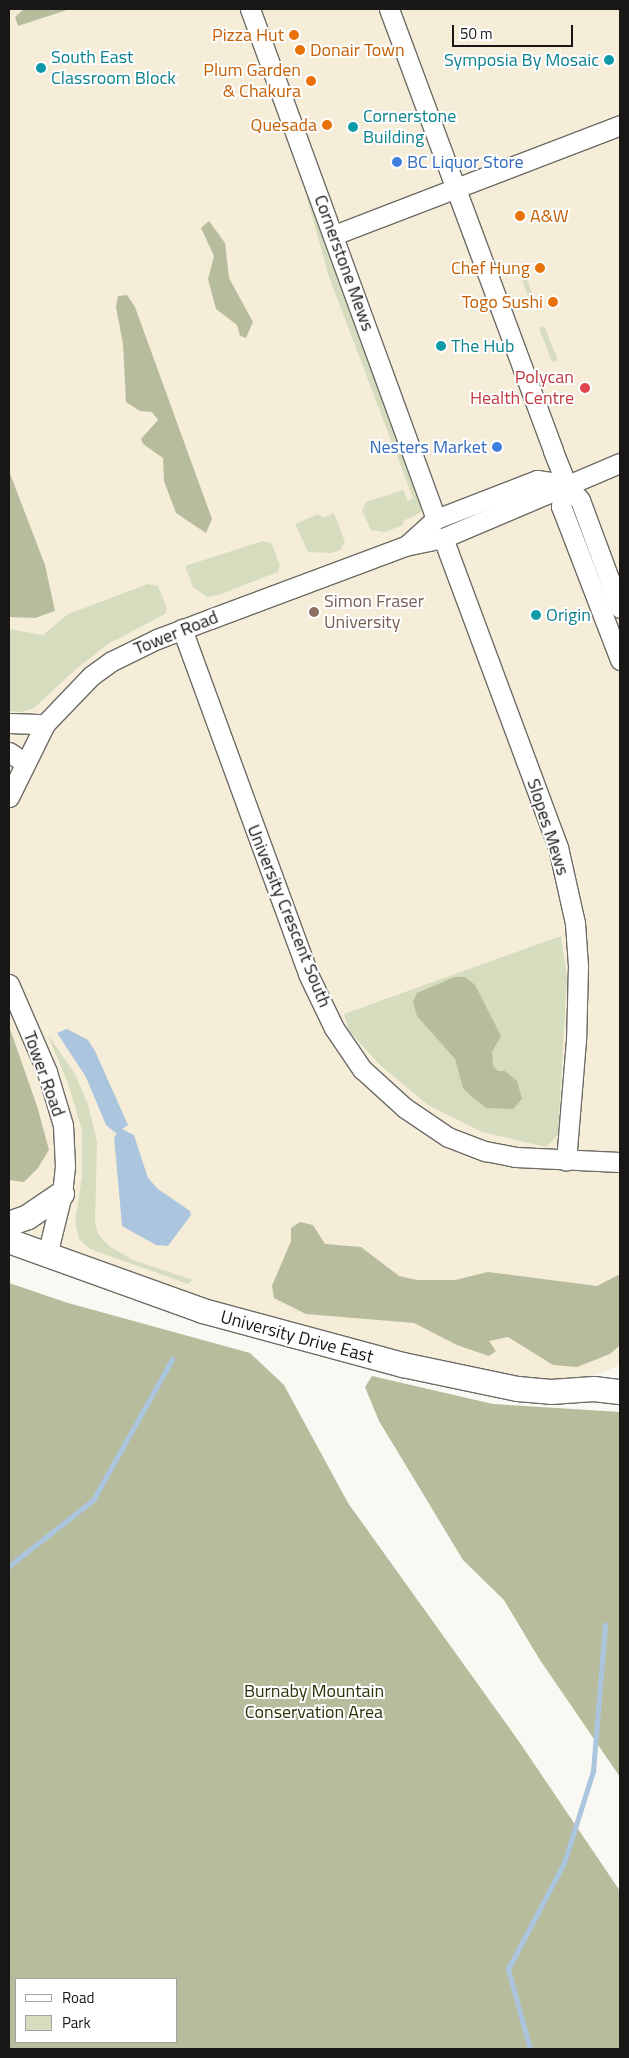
<!DOCTYPE html>
<html>
<head>
<meta charset="utf-8">
<style>
  body { margin:0 }
  #map { position:relative; width:629px; height:2058px; overflow:hidden; background:#f9f8f2; font-family:"Titillium Web",sans-serif }
  div>[style] { position:absolute }
  [style*='--x'] { left:calc(var(--x)*1px); top:calc(var(--y)*1px); width:calc(var(--w)*1px); rotate:calc(var(--a)*1deg) }
  .education>* { inset:0; background:#f6edd8 }
  .green>* { inset:0; background:#d6ddbe }
  .forest>* { inset:0; background:#b6bc9c }
  .water>* { inset:0; background:#abc5de }
  .stream>* { height:5px; margin:-2.5px; padding:0 2.5px; transform-origin:2.5px; border-radius:2.5px; background:#abc5de }
  .roads { filter:drop-shadow(1px 0 #6d6c66) drop-shadow(-1px 0 #6d6c66) drop-shadow(0 1px #6d6c66) drop-shadow(0 -1px #6d6c66) }
  .minor>* { height:19px; margin:-9.5px; padding:0 9.5px; transform-origin:9.5px; border-radius:9.5px; background:#fff }
  .tertiary>* { height:24px; margin:-12px; padding:0 12px; transform-origin:12px; border-radius:12px; background:#fff }
  .dots>* { width:14px; height:14px; translate:-50% -50%; box-sizing:border-box; border:2px solid #fff; border-radius:50% }
  span { translate:-50% -50%; white-space:nowrap; text-align:center; line-height:1.15; -webkit-text-stroke:4px #fff; paint-order:stroke }
  .food-label { font-size:18px; color:#c56008 }
  .right { translate:-100% -50%; text-align:right }
  .left { translate:0 -50%; text-align:left }
  .culture-label { font-size:18px; color:#0d838f }
  .shop-label { font-size:18px; color:#366cbe }
  .street-label { font-size:18px; color:#181715 }
  .health-label { font-size:18px; color:#be3a42 }
  .education-label { font-size:18px; color:#785e54 }
  .park-label { font-size:18px; color:#2e330a }
  .frame { position:absolute; inset:0; border:10px solid #181715; pointer-events:none }
  .legend { position:absolute; left:15px; top:1978px; width:162px; height:65px; box-sizing:border-box; background:#fff; border:1px solid #a3a2a1; margin:0; padding:6px 9px; list-style:none; font-size:15px; color:#181715 }
  .legend li { display:flex; align-items:center; gap:10px; height:25px }
  .legend b { width:25px; border:1px solid #a3a2a1 }
  .scale { position:absolute; left:452px; top:25px; width:121px; height:22px; box-sizing:border-box; border:2px solid #181715; border-top:0; padding-left:6px; font-size:15px; line-height:18px; white-space:nowrap; color:#181715; -webkit-text-stroke:4px #fff; paint-order:stroke }
</style>
</head>
<body>
<div id="map">
  <div class="education">
    <i style="clip-path:polygon(9px 9px,620px 9px,620px 1364px,607px 1371px,582px 1379px,533px 1381px,434px 1363px,212px 1302px,23px 1231px,9px 1215px)"></i>
  </div>
  <div class="green">
    <i style="clip-path:polygon(299px 169px,424px 507px,420px 513px,403px 521px,403px 525px,385px 532px,371px 530px,362px 511px,366px 502px,403px 490px,408px 501px,413px 498px,329px 277px)"></i>
    <i style="clip-path:polygon(522px 265px,535px 302px,531px 304px,517px 267px)"></i>
    <i style="clip-path:polygon(544px 326px,558px 360px,552px 362px,539px 328px)"></i>
    <i style="clip-path:polygon(334px 513px,345px 542px,340px 550px,331px 553px,308px 552px,295px 524px,318px 514px,323px 518px)"></i>
    <i style="clip-path:polygon(263px 541px,272px 544px,280px 565px,278px 572px,219px 595px,207px 597px,193px 587px,185px 566px)"></i>
    <i style="clip-path:polygon(148px 584px,158px 586px,167px 608px,165px 614px,108px 644px,76px 669px,34px 708px,22px 712px,9px 711px,9px 629px,43px 635px,68px 614px)"></i>
    <i style="clip-path:polygon(561px 936px,567px 977px,558px 1135px,546px 1147px,482px 1132px,428px 1105px,380px 1065px,349px 1031px,344px 1014px)"></i>
    <i style="clip-path:polygon(48px 1035px,75px 1074px,88px 1104px,97px 1141px,95px 1223px,98px 1234px,109px 1246px,133px 1260px,193px 1280px,188px 1284px,90px 1249px,79px 1239px,75px 1221px,82px 1177px,82px 1131px,69px 1086px)"></i>
  </div>
  <div class="forest">
    <i style="clip-path:polygon(24px 9px,70px 9px,18px 26px,15px 17px)"></i>
    <i style="clip-path:polygon(209px 221px,225px 243px,229px 278px,253px 322px,246px 338px,240px 336px,237px 325px,216px 309px,208px 279px,214px 256px,201px 228px)"></i>
    <i style="clip-path:polygon(127px 295px,135px 307px,212px 519px,206px 533px,176px 513px,164px 481px,163px 458px,143px 444px,141px 439px,158px 420px,152px 412px,140px 411px,126px 402px,123px 344px,116px 307px,118px 296px)"></i>
    <i style="clip-path:polygon(9px 471px,45px 565px,55px 611px,35px 618px,9px 617px)"></i>
    <i style="clip-path:polygon(455px 977px,465px 977px,475px 985px,501px 1036px,492px 1052px,493px 1066px,498px 1071px,505px 1071px,517px 1081px,522px 1099px,513px 1109px,486px 1108px,471px 1096px,463px 1088px,455px 1059px,417px 1016px,413px 1002px,417px 993px)"></i>
    <i style="clip-path:polygon(9px 1026px,37px 1106px,49px 1150px,38px 1168px,24px 1182px,9px 1180px)"></i>
    <i style="clip-path:polygon(300px 1222px,313px 1225px,325px 1244px,361px 1247px,399px 1276px,417px 1280px,455px 1280px,488px 1272px,597px 1286px,620px 1274px,620px 1345px,610px 1354px,577px 1367px,553px 1365px,508px 1337px,489px 1341px,496px 1351px,489px 1356px,457px 1345px,414px 1323px,306px 1314px,274px 1298px,272px 1286px,291px 1241px,291px 1228px)"></i>
    <i style="clip-path:polygon(evenodd,9px 1283px,68px 1303px,250px 1353px,284px 1385px,348px 1503px,520px 1743px,620px 1891px,620px 2049px,9px 2049px,9px 1283px,16px 1979px,176px 1979px,176px 2042px,16px 2042px,16px 1979px)"></i>
    <i style="clip-path:polygon(372px 1376px,493px 1404px,620px 1412px,620px 1777px,540px 1660px,504px 1600px,463px 1560px,379px 1421px,365px 1387px)"></i>
  </div>
  <div class="water">
    <i style="clip-path:polygon(67px 1029px,88px 1040px,95px 1051px,128px 1125px,122px 1129px,134px 1135px,148px 1178px,158px 1189px,190px 1211px,191px 1215px,168px 1246px,156px 1245px,122px 1226px,114px 1137px,117px 1134px,106px 1125px,86px 1077px,57px 1033px)"></i>
  </div>
  <div class="stream">
    <i style="--x:9;--y:1566;--w:107;--a:-38.2"></i>
    <i style="--x:93;--y:1500;--w:162;--a:-60.7"></i>
    <i style="--x:530;--y:2049;--w:83;--a:-105.4"></i>
    <i style="--x:508;--y:1969;--w:120;--a:-62.2"></i>
    <i style="--x:564;--y:1863;--w:96;--a:-72.5"></i>
    <i style="--x:593;--y:1771;--w:147;--a:-85.3"></i>
  </div>
  <div class="roads">
    <div class="minor">
      <i style="--x:250;--y:9;--w:543;--a:69.96"></i>
      <i style="--x:389;--y:9;--w:471;--a:69.6"></i>
      <i style="--x:553;--y:451;--w:35;--a:68"></i>
      <i style="--x:566;--y:484;--w:21;--a:49"></i>
      <i style="--x:580;--y:500;--w:115;--a:69.7"></i>
      <i style="--x:334;--y:235;--w:306;--a:-21"></i>
      <i style="--x:566;--y:484;--w:23;--a:103"></i>
      <i style="--x:561;--y:506;--w:165;--a:69"></i>
      <i style="--x:443;--y:538;--w:330;--a:69.6"></i>
      <i style="--x:558;--y:847;--w:78;--a:77.4"></i>
      <i style="--x:575;--y:923;--w:43;--a:86"></i>
      <i style="--x:578;--y:966;--w:74;--a:91.5"></i>
      <i style="--x:576;--y:1040;--w:121;--a:94.7"></i>
      <i style="--x:407;--y:545;--w:39;--a:-42"></i>
      <i style="--x:436;--y:519;--w:108;--a:-21.1"></i>
      <i style="--x:537;--y:480;--w:29;--a:8"></i>
      <i style="--x:182;--y:629;--w:367;--a:69.9"></i>
      <i style="--x:308;--y:974;--w:60;--a:64.3"></i>
      <i style="--x:334;--y:1028;--w:50;--a:55.7"></i>
      <i style="--x:362;--y:1069;--w:58;--a:42.2"></i>
      <i style="--x:405;--y:1108;--w:52;--a:34"></i>
      <i style="--x:448;--y:1137;--w:40;--a:21"></i>
      <i style="--x:485;--y:1151;--w:31;--a:11"></i>
      <i style="--x:515;--y:1157;--w:105;--a:2.7"></i>
      <i style="--x:9;--y:723;--w:36;--a:2"></i>
      <i style="--x:9;--y:752;--w:19;--a:35"></i>
      <i style="--x:9;--y:797;--w:81;--a:-63.7"></i>
      <i style="--x:45;--y:724;--w:66;--a:-46.2"></i>
      <i style="--x:91;--y:676;--w:26;--a:-36"></i>
      <i style="--x:112;--y:661;--w:50;--a:-26.1"></i>
      <i style="--x:157;--y:639;--w:57;--a:-20.7"></i>
      <i style="--x:210;--y:619;--w:208;--a:-20.5"></i>
      <i style="--x:405;--y:546;--w:39;--a:-12"></i>
      <i style="--x:443;--y:538;--w:192;--a:-23"></i>
      <i style="--x:9;--y:984;--w:96;--a:66.6"></i>
      <i style="--x:47;--y:1072;--w:55;--a:73.2"></i>
      <i style="--x:63;--y:1125;--w:41;--a:87.2"></i>
      <i style="--x:65;--y:1166;--w:28;--a:96"></i>
      <i style="--x:62;--y:1194;--w:63;--a:103.8"></i>
    </div>
    <div class="tertiary">
      <i style="--x:9;--y:1224;--w:20;--a:-20"></i>
      <i style="--x:28;--y:1217;--w:41;--a:-34.1"></i>
      <i style="--x:9;--y:1241;--w:206;--a:19.8"></i>
      <i style="--x:203;--y:1311;--w:207;--a:15.1"></i>
      <i style="--x:403;--y:1365;--w:117;--a:11.8"></i>
      <i style="--x:518;--y:1389;--w:33;--a:5"></i>
      <i style="--x:551;--y:1392;--w:43;--a:-4"></i>
      <i style="--x:594;--y:1389;--w:26;--a:7"></i>
    </div>
  </div>
  <div class="dots">
    <i style="left:294px;top:35px;background:#e8710a"></i>
    <i style="left:300px;top:50px;background:#e8710a"></i>
    <i style="left:609px;top:60px;background:#0f9aa8"></i>
    <i style="left:41px;top:68px;background:#0f9aa8"></i>
    <i style="left:311px;top:81px;background:#e8710a"></i>
    <i style="left:327px;top:125px;background:#e8710a"></i>
    <i style="left:353px;top:127px;background:#0f9aa8"></i>
    <i style="left:397px;top:162px;background:#3f7fe0"></i>
    <i style="left:520px;top:216px;background:#e8710a"></i>
    <i style="left:540px;top:268px;background:#e8710a"></i>
    <i style="left:553px;top:302px;background:#e8710a"></i>
    <i style="left:441px;top:346px;background:#0f9aa8"></i>
    <i style="left:585px;top:388px;background:#e0444e"></i>
    <i style="left:497px;top:447px;background:#3f7fe0"></i>
    <i style="left:314px;top:612px;background:#8d6e63"></i>
    <i style="left:536px;top:615px;background:#0f9aa8"></i>
  </div>
  <div class="food-label">
    <span class="right" style="left:284px;top:35px">Pizza Hut</span>
    <span class="left" style="left:310px;top:50px">Donair Town</span>
    <span class="right" style="left:301px;top:81px">Plum Garden<br>&amp; Chakura</span>
    <span class="right" style="left:317px;top:125px">Quesada</span>
    <span class="left" style="left:530px;top:216px">A&amp;W</span>
    <span class="right" style="left:530px;top:268px">Chef Hung</span>
    <span class="right" style="left:543px;top:302px">Togo Sushi</span>
  </div>
  <div class="culture-label">
    <span class="left" style="left:51px;top:68px">South East<br>Classroom Block</span>
    <span class="right" style="left:599px;top:60px">Symposia By Mosaic</span>
    <span class="left" style="left:363px;top:127px">Cornerstone<br>Building</span>
    <span class="left" style="left:451px;top:346px">The Hub</span>
    <span class="left" style="left:546px;top:615px">Origin</span>
  </div>
  <div class="shop-label">
    <span class="left" style="left:407px;top:162px">BC Liquor Store</span>
    <span class="right" style="left:487px;top:447px">Nesters Market</span>
  </div>
  <div class="street-label">
    <span style="left:344px;top:263px;rotate:70deg">Cornerstone Mews</span>
    <span style="left:176px;top:633px;rotate:-22deg">Tower Road</span>
    <span style="left:548px;top:827px;rotate:72deg">Slopes Mews</span>
    <span style="left:289px;top:916px;rotate:68deg">University Crescent South</span>
    <span style="left:44px;top:1074px;rotate:70deg">Tower Road</span>
    <span style="left:297px;top:1337px;rotate:15deg">University Drive East</span>
  </div>
  <div class="health-label">
    <span class="right" style="left:574px;top:388px">Polycan<br>Health Centre</span>
  </div>
  <div class="education-label">
    <span class="left" style="left:324px;top:612px">Simon Fraser<br>University</span>
  </div>
  <div class="park-label">
    <span style="left:314px;top:1702px">Burnaby Mountain<br>Conservation Area</span>
  </div>
  <div class="frame"></div>
  <ul class="legend">
  <li><b style="height:6px;background:#fff"></b>Road</li>
  <li><b style="height:14px;background:#d6ddbe"></b>Park</li>
  </ul>
  <div class="scale">50 m</div>
</div>
</body>
</html>
